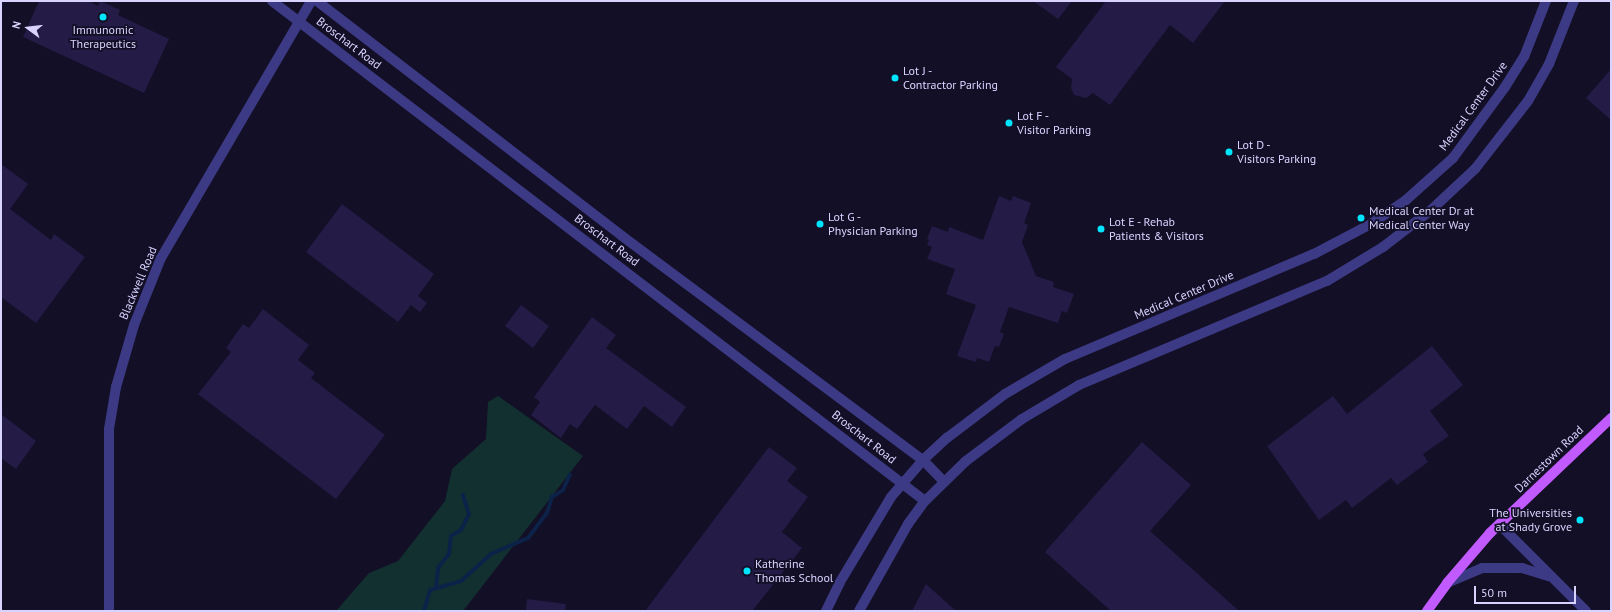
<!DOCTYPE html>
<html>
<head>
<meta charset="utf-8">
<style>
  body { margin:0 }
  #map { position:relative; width:1612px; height:612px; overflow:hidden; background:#130f26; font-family:"PT Sans",sans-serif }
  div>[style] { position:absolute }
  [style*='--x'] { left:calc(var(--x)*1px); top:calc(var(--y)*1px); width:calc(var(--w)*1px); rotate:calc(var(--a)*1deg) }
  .green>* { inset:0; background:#12302f }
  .stream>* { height:4px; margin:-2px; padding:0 2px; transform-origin:2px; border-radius:2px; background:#0c2248 }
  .building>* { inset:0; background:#241b47 }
  .minor>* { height:10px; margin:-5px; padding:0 5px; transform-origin:5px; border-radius:5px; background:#3d3a85 }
  .major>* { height:10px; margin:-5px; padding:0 5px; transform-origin:5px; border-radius:5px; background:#c25bff }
  .dots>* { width:11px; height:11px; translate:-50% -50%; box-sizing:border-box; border:2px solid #130f26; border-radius:50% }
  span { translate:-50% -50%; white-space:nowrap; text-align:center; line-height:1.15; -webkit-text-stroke:3.5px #130f26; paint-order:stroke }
  .poi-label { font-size:12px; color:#d9d4ff }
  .left { translate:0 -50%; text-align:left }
  .right { translate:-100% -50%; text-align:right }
  .street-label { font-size:12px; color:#d9d4ff }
  .frame { position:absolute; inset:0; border:2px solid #d9d4ff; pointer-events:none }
  .north { position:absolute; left:8px; top:8px; width:40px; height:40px; -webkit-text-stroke:3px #130f26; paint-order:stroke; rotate:285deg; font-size:11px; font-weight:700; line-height:16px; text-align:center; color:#d9d4ff }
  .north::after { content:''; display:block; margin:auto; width:14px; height:18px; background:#d9d4ff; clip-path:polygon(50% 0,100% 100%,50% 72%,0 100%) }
  .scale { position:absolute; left:1474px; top:586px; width:102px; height:18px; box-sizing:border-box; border:2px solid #d9d4ff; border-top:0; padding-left:5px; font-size:12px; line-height:14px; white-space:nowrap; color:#d9d4ff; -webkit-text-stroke:3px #130f26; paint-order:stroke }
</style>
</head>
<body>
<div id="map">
  <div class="green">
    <i style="clip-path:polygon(498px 396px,583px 456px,463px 611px,336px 611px,369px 573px,398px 561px,445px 501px,452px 469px,486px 439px,488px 402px)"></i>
  </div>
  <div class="stream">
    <i style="--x:436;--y:588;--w:20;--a:-84"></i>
    <i style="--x:438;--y:568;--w:18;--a:-52"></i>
    <i style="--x:449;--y:554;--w:18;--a:-84"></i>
    <i style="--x:451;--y:536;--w:12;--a:-31"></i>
    <i style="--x:461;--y:530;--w:18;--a:-63"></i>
    <i style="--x:469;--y:514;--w:20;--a:-108"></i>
    <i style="--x:424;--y:611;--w:22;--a:-74"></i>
    <i style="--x:430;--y:590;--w:32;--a:-16"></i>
    <i style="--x:461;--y:581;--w:40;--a:-42"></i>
    <i style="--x:491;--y:554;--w:40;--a:-23.4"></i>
    <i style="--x:528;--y:538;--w:31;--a:-53"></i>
    <i style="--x:547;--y:513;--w:17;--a:-73"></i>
    <i style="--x:552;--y:497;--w:13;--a:-32"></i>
    <i style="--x:563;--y:490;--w:17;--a:-66"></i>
  </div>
  <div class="building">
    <i style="clip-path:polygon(39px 1px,88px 1px,98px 6px,100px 1px,120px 10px,118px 15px,169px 39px,144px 93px,23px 37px)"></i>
    <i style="clip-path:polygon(1033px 1px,1072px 1px,1058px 19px)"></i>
    <i style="clip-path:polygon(1106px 1px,1225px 1px,1193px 43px,1170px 25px,1110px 105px,1093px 93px,1086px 98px,1074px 95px,1071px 88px,1072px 79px,1056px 67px)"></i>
    <i style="clip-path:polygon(1611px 69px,1611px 120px,1586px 98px)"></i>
    <i style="clip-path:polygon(1px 164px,28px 184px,10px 209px,51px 240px,54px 234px,85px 257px,36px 323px,1px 297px)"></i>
    <i style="clip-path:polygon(999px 196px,1011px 201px,1013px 196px,1031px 203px,1024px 223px,1028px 225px,1022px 242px,1036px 276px,1054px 282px,1053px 287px,1074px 294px,1067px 313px,1062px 311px,1058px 323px,1009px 307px,1000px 332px,1004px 334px,999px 347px,995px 346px,989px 362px,977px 358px,976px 362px,957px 356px,976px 305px,946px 294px,955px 269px,927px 259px,932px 247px,927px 245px,929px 240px,927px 239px,932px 226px,948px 232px,949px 227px,983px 240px)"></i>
    <i style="clip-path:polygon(342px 204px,434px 274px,418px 296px,427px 303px,420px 312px,411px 305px,398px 322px,306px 252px)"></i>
    <i style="clip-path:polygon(521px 305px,549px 326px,533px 348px,505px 326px)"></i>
    <i style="clip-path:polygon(263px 309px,309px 345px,298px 360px,315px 373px,311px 378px,385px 435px,336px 499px,198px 394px,231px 352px,226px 348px,243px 324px,249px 328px)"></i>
    <i style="clip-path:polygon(592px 317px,616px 335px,606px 348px,686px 407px,672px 427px,644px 406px,627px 429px,595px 405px,577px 429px,570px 424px,561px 438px,531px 415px,540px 402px,534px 397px)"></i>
    <i style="clip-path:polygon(1432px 346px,1463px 385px,1430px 411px,1449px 436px,1423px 454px,1428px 462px,1397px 485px,1391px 478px,1352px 508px,1346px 500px,1319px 520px,1267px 446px,1333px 396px,1347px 414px)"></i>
    <i style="clip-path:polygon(1px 414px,36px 441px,16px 469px,1px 458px)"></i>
    <i style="clip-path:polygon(1142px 442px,1191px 485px,1150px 531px,1239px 611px,1111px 611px,1045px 552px)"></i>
    <i style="clip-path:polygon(769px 447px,797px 468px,787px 481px,808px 497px,782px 532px,802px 548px,752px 611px,645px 611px)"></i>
    <i style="clip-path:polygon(926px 584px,956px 611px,912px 611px)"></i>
    <i style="clip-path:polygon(527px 599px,566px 604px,565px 611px,526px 611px)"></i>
  </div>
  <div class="minor">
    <i style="--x:272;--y:1;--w:822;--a:37.44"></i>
    <i style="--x:317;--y:1;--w:385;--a:37.6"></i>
    <i style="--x:622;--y:236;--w:375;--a:36.7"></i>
    <i style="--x:923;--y:460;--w:29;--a:46"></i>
    <i style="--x:1499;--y:524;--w:123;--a:45"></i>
    <i style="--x:1447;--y:583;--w:38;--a:-23"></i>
    <i style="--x:1482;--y:568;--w:40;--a:0"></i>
    <i style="--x:1522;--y:568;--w:28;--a:17"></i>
    <i style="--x:109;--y:611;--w:182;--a:-90"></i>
    <i style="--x:109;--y:429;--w:43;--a:-80.5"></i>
    <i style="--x:116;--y:387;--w:65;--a:-73.8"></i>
    <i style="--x:134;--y:325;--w:72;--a:-68.1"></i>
    <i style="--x:161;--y:258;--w:298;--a:-59.7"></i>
    <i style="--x:826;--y:611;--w:32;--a:-64"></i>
    <i style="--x:840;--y:582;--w:99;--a:-59"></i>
    <i style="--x:891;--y:497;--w:49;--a:-49.1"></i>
    <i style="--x:923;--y:460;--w:33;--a:-43"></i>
    <i style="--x:947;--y:438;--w:73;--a:-37.2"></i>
    <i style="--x:1005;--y:394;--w:69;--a:-30.3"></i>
    <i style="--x:1065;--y:359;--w:270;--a:-22.9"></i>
    <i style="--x:1314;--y:254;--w:64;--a:-27.8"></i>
    <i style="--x:1371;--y:224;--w:42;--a:-34.4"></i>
    <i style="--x:1406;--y:200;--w:63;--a:-41.8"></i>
    <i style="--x:1453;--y:158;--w:88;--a:-53.8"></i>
    <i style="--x:1505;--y:87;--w:36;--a:-58"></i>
    <i style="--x:1524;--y:57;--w:60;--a:-68.6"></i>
    <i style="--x:859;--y:611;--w:100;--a:-60.6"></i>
    <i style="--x:908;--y:524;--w:29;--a:-54"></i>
    <i style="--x:925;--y:501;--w:57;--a:-44.3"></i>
    <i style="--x:966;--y:461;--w:70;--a:-36.9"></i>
    <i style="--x:1022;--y:419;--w:66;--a:-30.8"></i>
    <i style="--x:1079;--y:385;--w:269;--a:-22.8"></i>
    <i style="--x:1327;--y:281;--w:66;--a:-31.3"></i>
    <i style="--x:1383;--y:247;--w:59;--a:-37.5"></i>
    <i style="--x:1430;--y:211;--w:62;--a:-43"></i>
    <i style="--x:1475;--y:169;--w:86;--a:-52.1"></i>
    <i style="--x:1528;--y:101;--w:43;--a:-60.4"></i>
    <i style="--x:1549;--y:64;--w:68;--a:-68.4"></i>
  </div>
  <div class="major">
    <i style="--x:1427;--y:611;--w:34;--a:-54"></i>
    <i style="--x:1447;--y:583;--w:66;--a:-49.3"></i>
    <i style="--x:1490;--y:533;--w:167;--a:-43.5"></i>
  </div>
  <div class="dots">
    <i style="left:103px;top:17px;background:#00e5ff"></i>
    <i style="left:895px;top:78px;background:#00e5ff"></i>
    <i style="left:1009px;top:123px;background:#00e5ff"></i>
    <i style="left:1229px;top:152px;background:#00e5ff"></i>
    <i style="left:1361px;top:218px;background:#00e5ff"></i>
    <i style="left:820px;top:224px;background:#00e5ff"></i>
    <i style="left:1101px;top:229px;background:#00e5ff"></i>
    <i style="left:1580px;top:520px;background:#00e5ff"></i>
    <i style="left:747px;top:571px;background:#00e5ff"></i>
  </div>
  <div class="poi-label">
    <span style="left:103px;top:37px">Immunomic<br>Therapeutics</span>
    <span class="left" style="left:903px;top:78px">Lot J -<br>Contractor Parking</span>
    <span class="left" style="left:1017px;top:123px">Lot F -<br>Visitor Parking</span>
    <span class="left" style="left:1237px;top:152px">Lot D -<br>Visitors Parking</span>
    <span class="left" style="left:1369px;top:218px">Medical Center Dr at<br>Medical Center Way</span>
    <span class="left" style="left:828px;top:224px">Lot G -<br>Physician Parking</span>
    <span class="left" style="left:1109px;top:229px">Lot E - Rehab<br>Patients &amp; Visitors</span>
    <span class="right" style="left:1572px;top:520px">The Universities<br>at Shady Grove</span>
    <span class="left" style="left:755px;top:571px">Katherine<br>Thomas School</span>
  </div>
  <div class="street-label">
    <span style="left:349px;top:43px;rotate:37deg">Broschart Road</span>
    <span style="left:1473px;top:106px;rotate:-54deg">Medical Center Drive</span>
    <span style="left:607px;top:240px;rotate:37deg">Broschart Road</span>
    <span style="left:138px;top:283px;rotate:-67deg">Blackwell Road</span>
    <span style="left:1184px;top:295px;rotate:-23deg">Medical Center Drive</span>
    <span style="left:864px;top:437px;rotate:38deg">Broschart Road</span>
    <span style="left:1549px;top:459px;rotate:-44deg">Darnestown Road</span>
  </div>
  <div class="frame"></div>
  <div class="north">N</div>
  <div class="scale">50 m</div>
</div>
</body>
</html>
